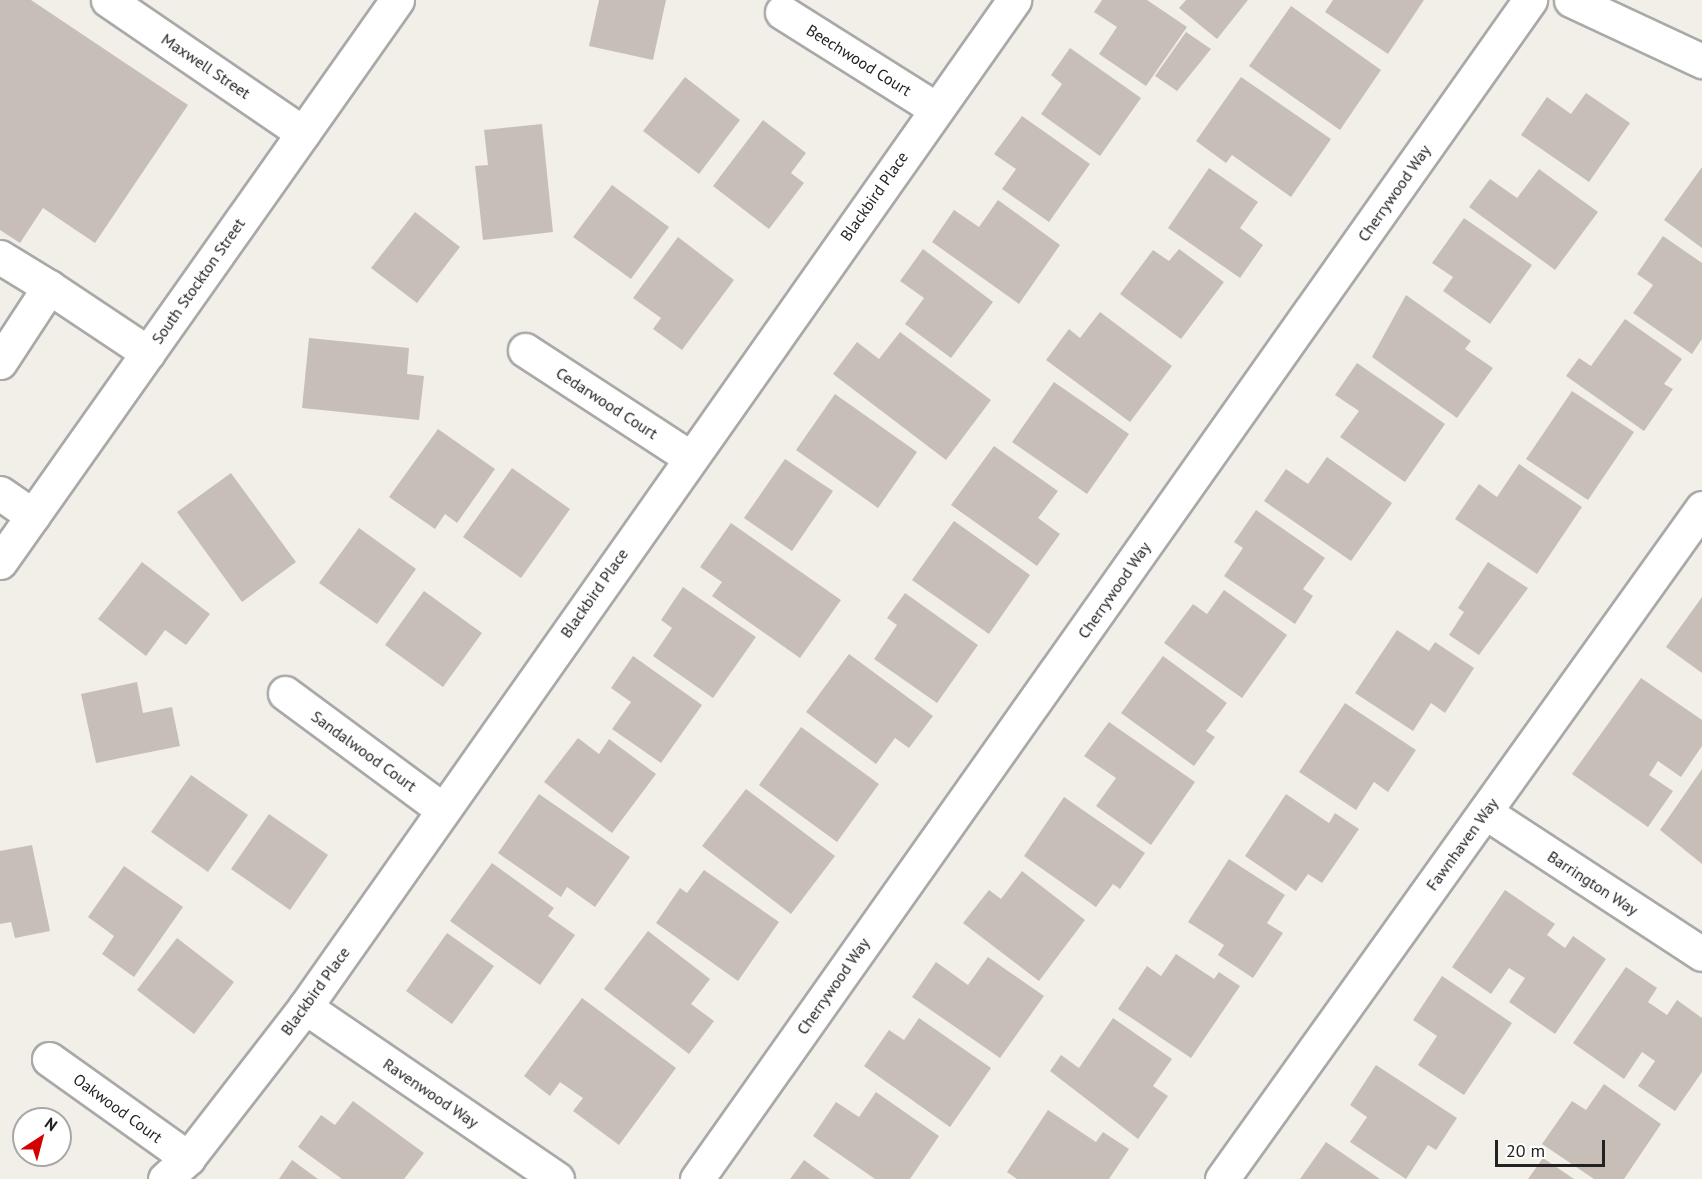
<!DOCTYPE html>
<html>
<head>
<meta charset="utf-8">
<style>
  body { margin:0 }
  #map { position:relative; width:1702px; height:1179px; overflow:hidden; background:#f2efe8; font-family:"PT Sans",sans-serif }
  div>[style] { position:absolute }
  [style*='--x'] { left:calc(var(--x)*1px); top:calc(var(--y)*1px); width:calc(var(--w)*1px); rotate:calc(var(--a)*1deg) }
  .building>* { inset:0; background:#c7bfb7 }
  .roads { filter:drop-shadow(2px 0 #a9a9a9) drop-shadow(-2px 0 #a9a9a9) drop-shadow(0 2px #a9a9a9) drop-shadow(0 -2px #a9a9a9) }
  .minor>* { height:33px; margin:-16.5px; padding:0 16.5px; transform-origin:16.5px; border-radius:16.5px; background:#fff }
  span { translate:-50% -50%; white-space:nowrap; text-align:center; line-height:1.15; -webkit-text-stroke:4.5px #fff; paint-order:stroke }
  .street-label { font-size:16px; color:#222 }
  .north { position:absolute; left:12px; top:1107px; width:60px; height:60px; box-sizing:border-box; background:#fff; border:2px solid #a7a7a7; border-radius:50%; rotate:36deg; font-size:16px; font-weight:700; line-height:24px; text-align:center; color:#222 }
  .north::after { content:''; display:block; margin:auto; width:21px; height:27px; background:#d30200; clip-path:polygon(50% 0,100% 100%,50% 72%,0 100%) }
  .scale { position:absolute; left:1495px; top:1140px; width:110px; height:27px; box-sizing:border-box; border:3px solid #222; border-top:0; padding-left:8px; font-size:18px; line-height:21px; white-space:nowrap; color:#222; -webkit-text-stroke:4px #fff; paint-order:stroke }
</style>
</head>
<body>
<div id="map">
  <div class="building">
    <i style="clip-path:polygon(0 0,31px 0,188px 105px,95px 243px,43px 208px,20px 243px,0 230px)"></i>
    <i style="clip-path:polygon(599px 0,666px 0,653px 60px,589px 46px)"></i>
    <i style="clip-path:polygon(1102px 0,1147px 0,1187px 27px,1146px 86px,1099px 54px,1117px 27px,1094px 12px)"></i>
    <i style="clip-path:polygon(1186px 0,1248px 0,1217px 39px,1179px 8px)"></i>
    <i style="clip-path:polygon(1333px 0,1424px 0,1388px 54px,1325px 12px)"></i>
    <i style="clip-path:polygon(1291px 6px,1381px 70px,1340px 130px,1249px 66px)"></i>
    <i style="clip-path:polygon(1186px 32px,1211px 49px,1177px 91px,1155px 76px)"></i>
    <i style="clip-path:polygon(1070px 48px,1141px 98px,1100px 156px,1041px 114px,1062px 84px,1051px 75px)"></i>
    <i style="clip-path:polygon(685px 77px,740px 120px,699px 174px,643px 131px)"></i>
    <i style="clip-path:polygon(1241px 77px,1331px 139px,1291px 197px,1232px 155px,1226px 163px,1196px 141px)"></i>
    <i style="clip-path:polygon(1586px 93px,1630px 123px,1589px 182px,1521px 135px,1547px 97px,1571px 114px)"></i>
    <i style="clip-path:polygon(1022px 116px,1090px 164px,1049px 222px,1002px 189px,1016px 169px,994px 154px)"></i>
    <i style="clip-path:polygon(763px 120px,806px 153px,791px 173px,804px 183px,769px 229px,713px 186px)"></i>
    <i style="clip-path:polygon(542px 124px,553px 232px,483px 240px,475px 166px,488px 165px,484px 130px)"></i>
    <i style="clip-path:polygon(1702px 167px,1702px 248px,1664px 220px)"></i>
    <i style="clip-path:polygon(1209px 168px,1258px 202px,1240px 228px,1263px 245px,1240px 278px,1168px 228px)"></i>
    <i style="clip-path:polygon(1539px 169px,1598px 212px,1555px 270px,1469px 207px,1490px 179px,1517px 198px)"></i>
    <i style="clip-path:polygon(612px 185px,669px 227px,631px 279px,573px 237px)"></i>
    <i style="clip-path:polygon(998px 200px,1060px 245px,1019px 304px,932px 242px,954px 210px,979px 227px)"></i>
    <i style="clip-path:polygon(415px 212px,460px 247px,417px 303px,371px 268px)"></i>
    <i style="clip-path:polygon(1464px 218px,1532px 265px,1490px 324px,1443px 291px,1453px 277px,1432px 263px)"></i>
    <i style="clip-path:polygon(1663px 236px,1702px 263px,1702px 339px,1692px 354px,1633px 313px,1653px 285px,1637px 274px)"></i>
    <i style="clip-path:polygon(678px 237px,734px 280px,682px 350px,653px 329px,661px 318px,633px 298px)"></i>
    <i style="clip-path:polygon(923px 249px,993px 302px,951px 358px,905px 324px,924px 298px,900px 281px)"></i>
    <i style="clip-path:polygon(1179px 249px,1224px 282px,1181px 339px,1120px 294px,1153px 250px,1169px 261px)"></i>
    <i style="clip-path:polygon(1406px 295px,1471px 341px,1465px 349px,1493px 368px,1457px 418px,1372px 357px)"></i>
    <i style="clip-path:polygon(1100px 312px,1172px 366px,1130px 422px,1046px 360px,1069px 329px,1080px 338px)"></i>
    <i style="clip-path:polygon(1625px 319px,1682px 359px,1664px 384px,1673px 389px,1644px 431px,1566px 376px,1579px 358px,1591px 366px)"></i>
    <i style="clip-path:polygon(900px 332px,991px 400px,946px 460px,833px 374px,857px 342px,879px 359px)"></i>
    <i style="clip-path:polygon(309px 338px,409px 348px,407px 374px,424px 376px,419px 420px,302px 408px)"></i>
    <i style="clip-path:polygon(1357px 363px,1445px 424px,1405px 482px,1340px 437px,1359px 411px,1335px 395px)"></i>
    <i style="clip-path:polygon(1054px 382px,1129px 434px,1087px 494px,1012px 442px)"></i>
    <i style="clip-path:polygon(1572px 391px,1634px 432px,1588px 500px,1526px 459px)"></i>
    <i style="clip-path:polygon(835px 394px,917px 452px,878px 508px,796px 450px)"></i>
    <i style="clip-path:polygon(438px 429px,495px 469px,457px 523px,445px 514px,435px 529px,389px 497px)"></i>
    <i style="clip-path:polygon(994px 446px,1058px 491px,1038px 518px,1060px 534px,1037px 566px,951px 505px)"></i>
    <i style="clip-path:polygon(1327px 457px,1392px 503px,1351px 561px,1264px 501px,1286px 469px,1308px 484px)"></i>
    <i style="clip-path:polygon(785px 459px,833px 491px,792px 551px,744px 518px)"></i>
    <i style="clip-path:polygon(1519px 464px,1582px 507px,1537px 574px,1455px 519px,1479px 484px,1497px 497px)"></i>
    <i style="clip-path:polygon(512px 468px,570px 509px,521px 578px,463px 537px)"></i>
    <i style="clip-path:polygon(231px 473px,296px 562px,242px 602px,177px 512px)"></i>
    <i style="clip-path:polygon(1256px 510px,1325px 558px,1303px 589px,1313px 596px,1295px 624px,1224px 576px,1243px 548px,1234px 542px)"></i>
    <i style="clip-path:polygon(954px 521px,1030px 575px,989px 634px,912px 580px)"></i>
    <i style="clip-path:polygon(731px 523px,841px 600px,800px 658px,712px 596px,722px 582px,700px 567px)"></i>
    <i style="clip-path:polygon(359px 528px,416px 569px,377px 624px,319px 583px)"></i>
    <i style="clip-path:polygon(142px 562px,210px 614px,186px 645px,165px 630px,146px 656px,98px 619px)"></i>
    <i style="clip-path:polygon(1488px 562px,1528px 588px,1479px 655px,1449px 635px,1464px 612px,1458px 608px)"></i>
    <i style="clip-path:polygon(683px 587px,756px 637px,713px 698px,653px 656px,672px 628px,661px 620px)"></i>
    <i style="clip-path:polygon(1224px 590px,1287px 635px,1242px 698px,1164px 643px,1193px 604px,1207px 614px)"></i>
    <i style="clip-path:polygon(424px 591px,482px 633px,443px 687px,385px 645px)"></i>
    <i style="clip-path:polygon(905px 593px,978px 645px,937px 703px,874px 659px,897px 625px,887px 618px)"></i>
    <i style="clip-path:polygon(1702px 597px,1702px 673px,1666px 647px)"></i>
    <i style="clip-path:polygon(1397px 630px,1429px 651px,1435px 642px,1474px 668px,1445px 713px,1431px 703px,1413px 731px,1355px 693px)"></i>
    <i style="clip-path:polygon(849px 654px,933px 716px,909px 748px,895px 738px,876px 764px,806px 712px)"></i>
    <i style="clip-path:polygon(633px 656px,702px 705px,661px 763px,612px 729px,631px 702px,611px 688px)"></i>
    <i style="clip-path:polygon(1163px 656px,1227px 703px,1206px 731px,1215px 737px,1194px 766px,1121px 713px)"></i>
    <i style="clip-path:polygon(1641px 678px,1702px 720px,1702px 746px,1681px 777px,1658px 761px,1649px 775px,1673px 791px,1648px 827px,1572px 774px)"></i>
    <i style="clip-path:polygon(137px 682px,143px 713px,172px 707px,180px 746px,96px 763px,81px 694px)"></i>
    <i style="clip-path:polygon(1345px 703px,1416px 750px,1388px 792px,1374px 782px,1356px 810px,1299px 772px)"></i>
    <i style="clip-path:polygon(1109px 722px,1195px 782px,1151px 845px,1096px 806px,1116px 778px,1084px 756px)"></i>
    <i style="clip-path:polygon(801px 727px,879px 784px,837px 842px,759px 785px)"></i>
    <i style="clip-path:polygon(578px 738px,599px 754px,609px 739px,656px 774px,612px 833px,544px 782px)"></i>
    <i style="clip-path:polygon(1702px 769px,1702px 864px,1660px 830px)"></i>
    <i style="clip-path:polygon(191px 775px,248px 815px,208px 872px,151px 832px)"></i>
    <i style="clip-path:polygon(746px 789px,835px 856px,791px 914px,702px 846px)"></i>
    <i style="clip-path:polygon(539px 794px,630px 857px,595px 907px,567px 887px,561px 897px,498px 853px)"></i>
    <i style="clip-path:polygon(1286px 794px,1329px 823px,1335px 813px,1359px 829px,1322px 883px,1308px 874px,1296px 891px,1245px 856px)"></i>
    <i style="clip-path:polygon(1064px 797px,1145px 853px,1120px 889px,1113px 884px,1096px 907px,1024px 856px)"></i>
    <i style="clip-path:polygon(269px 814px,328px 855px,290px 910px,231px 869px)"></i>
    <i style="clip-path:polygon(32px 845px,50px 931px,15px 938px,11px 922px,0 924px,0 851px)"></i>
    <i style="clip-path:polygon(1229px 859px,1285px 895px,1267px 923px,1283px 933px,1253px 978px,1218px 955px,1224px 945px,1188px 922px)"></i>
    <i style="clip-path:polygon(492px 863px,554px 908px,548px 916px,575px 935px,540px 985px,450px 921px)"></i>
    <i style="clip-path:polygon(124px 866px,183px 907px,134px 977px,102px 954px,114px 936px,88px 917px)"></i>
    <i style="clip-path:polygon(704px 870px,779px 922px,738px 981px,656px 923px,680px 888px,687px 893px)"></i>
    <i style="clip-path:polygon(1022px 871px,1085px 920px,1039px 981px,963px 923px,989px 890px,1001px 899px)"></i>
    <i style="clip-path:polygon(1505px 890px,1555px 924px,1547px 935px,1565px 948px,1573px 936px,1606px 959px,1555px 1034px,1509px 1002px,1525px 978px,1509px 968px,1491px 994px,1452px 967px)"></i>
    <i style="clip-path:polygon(648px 931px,710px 979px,691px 1004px,714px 1021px,689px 1054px,604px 989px)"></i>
    <i style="clip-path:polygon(447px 933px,494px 966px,452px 1024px,406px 991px)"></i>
    <i style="clip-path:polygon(177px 938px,234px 982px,194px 1034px,137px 990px)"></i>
    <i style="clip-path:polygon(1176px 954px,1214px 979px,1219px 972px,1240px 986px,1191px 1058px,1118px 1009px,1147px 966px,1161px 976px)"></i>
    <i style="clip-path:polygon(988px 957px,1044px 996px,1000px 1058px,912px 997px,936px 962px,968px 985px)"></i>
    <i style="clip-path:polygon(1626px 967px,1657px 988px,1648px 1002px,1667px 1015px,1677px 1000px,1702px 1018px,1702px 1072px,1675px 1111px,1638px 1086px,1655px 1061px,1642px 1052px,1624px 1079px,1573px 1043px)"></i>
    <i style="clip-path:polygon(1442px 976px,1512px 1023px,1464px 1095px,1418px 1065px,1437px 1036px,1413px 1020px)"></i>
    <i style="clip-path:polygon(582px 998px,676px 1068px,619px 1145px,573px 1111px,583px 1098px,560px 1082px,550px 1096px,524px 1076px)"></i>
    <i style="clip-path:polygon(919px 1018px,991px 1068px,950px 1127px,864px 1066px,889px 1030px,904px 1040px)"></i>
    <i style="clip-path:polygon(1113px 1018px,1172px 1059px,1153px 1086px,1168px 1096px,1138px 1139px,1050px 1071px,1061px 1055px,1079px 1068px)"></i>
    <i style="clip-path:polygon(1376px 1065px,1457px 1118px,1436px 1150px,1428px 1145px,1406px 1179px,1350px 1142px,1367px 1117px,1350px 1105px)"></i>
    <i style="clip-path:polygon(1604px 1084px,1661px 1124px,1624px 1179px,1594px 1179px,1542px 1144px,1572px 1101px,1586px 1110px)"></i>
    <i style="clip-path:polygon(876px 1092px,939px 1136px,910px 1179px,875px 1179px,813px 1136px,836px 1102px,859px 1117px)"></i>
    <i style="clip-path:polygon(353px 1101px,424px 1153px,404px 1179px,342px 1179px,298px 1147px,321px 1115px,335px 1125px)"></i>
    <i style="clip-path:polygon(1048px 1110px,1096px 1142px,1103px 1132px,1129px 1149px,1109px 1179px,1017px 1179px,1007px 1172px)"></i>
    <i style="clip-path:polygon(1326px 1142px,1380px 1179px,1300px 1179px)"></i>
    <i style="clip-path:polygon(1543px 1158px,1574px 1179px,1528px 1179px)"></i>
    <i style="clip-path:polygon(292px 1160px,318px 1179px,279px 1179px)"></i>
    <i style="clip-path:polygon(804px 1160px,830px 1179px,790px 1179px)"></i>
  </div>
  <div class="roads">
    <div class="minor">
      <i style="--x:108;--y:0;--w:236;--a:34.3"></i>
      <i style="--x:1571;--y:0;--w:145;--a:25"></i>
      <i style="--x:782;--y:12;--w:182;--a:32.2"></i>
      <i style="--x:0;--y:257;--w:57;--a:31.5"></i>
      <i style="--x:525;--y:350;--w:196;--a:33.1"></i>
      <i style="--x:0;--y:362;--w:90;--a:-56.8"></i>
      <i style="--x:49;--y:287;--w:119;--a:33.7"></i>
      <i style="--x:0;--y:493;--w:40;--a:34.9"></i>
      <i style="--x:0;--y:562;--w:688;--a:-54.76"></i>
      <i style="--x:285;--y:693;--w:195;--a:36.5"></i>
      <i style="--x:1485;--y:812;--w:259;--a:33.2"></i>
      <i style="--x:305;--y:1007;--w:305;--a:34.3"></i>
      <i style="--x:49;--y:1059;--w:171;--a:35.5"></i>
      <i style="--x:165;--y:1179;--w:31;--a:-42"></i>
      <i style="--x:188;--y:1158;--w:191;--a:-52.2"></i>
      <i style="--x:305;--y:1007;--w:1232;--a:-54.85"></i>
      <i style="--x:697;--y:1179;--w:1444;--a:-54.76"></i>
      <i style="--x:1222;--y:1179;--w:825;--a:-54.42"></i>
    </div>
  </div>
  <div class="street-label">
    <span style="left:859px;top:60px;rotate:32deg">Beechwood Court</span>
    <span style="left:206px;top:66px;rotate:34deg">Maxwell Street</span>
    <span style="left:1394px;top:193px;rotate:-55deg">Cherrywood Way</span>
    <span style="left:874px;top:196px;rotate:-55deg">Blackbird Place</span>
    <span style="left:198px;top:281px;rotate:-55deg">South Stockton Street</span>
    <span style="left:607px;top:403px;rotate:33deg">Cedarwood Court</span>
    <span style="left:1114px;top:590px;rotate:-55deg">Cherrywood Way</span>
    <span style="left:594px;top:593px;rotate:-55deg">Blackbird Place</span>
    <span style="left:364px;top:751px;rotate:36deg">Sandalwood Court</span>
    <span style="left:1462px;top:844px;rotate:-54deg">Fawnhaven Way</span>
    <span style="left:1593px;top:883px;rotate:33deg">Barrington Way</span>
    <span style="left:833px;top:986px;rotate:-55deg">Cherrywood Way</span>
    <span style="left:315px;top:991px;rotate:-54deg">Blackbird Place</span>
    <span style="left:431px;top:1093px;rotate:34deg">Ravenwood Way</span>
    <span style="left:118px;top:1108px;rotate:36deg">Oakwood Court</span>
  </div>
  <div class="north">N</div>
  <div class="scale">20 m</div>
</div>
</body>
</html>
